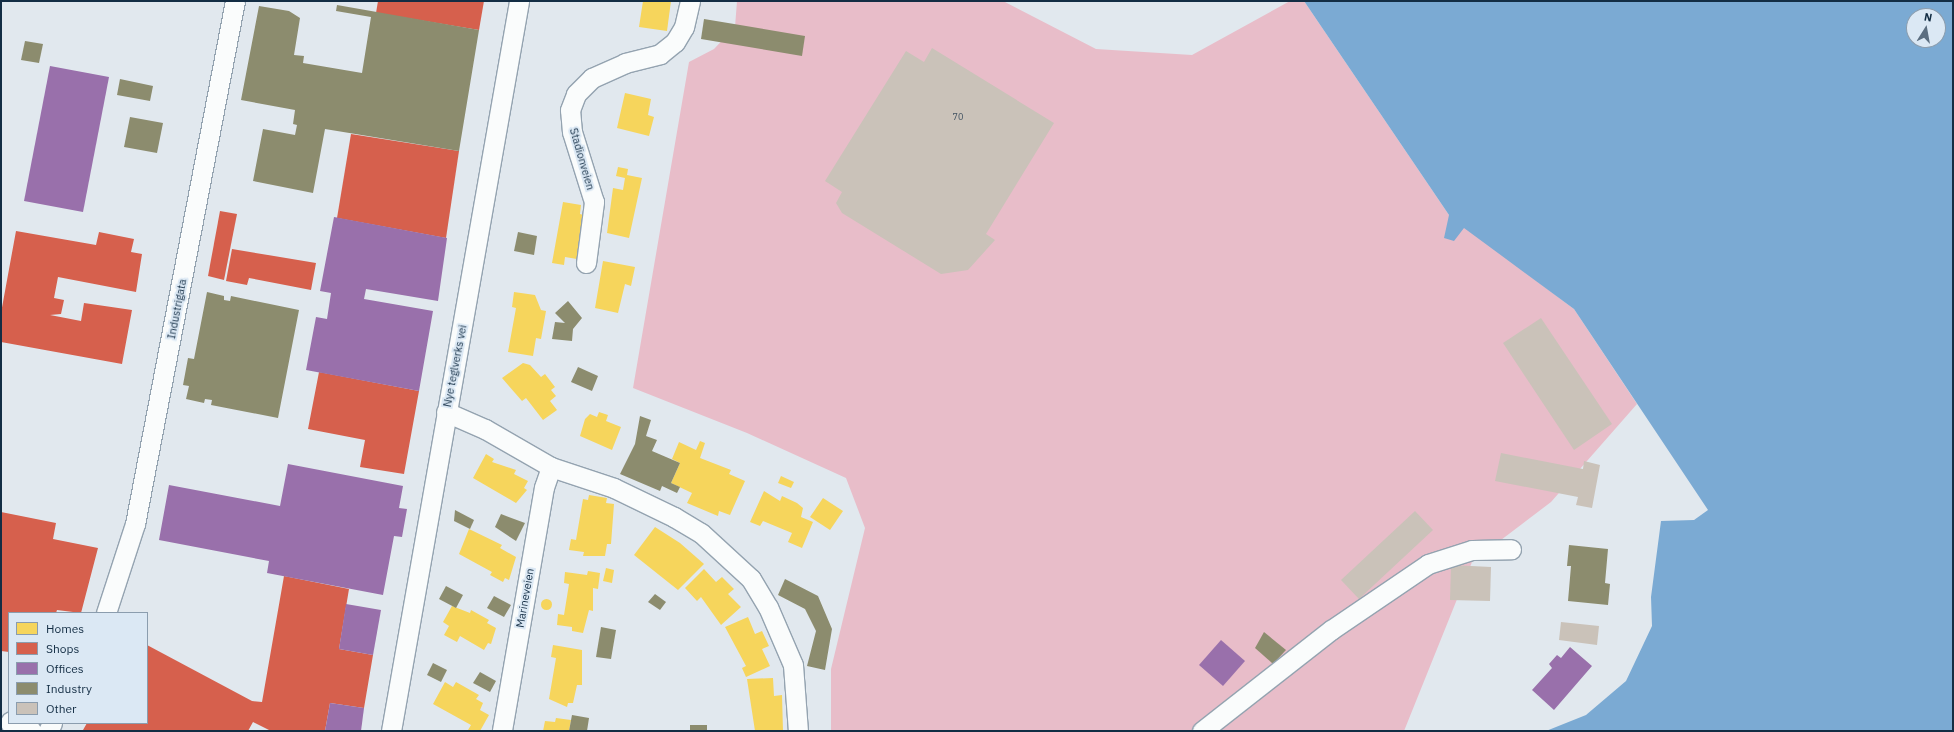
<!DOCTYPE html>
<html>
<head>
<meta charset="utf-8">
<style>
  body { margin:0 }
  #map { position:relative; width:1954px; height:732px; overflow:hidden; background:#e1e8ee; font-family:"IBM Plex Sans",sans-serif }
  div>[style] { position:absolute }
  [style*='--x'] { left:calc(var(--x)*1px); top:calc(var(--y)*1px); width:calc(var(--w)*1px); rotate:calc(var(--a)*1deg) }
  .green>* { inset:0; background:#e8bdc9 }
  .water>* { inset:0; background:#7baad3 }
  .homes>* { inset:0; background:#f6d55c }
  .round { border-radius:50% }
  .shops>* { inset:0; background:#d6604d }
  .offices>* { inset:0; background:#9970ab }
  .industry>* { inset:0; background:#8c8c6e }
  .building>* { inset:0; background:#cac2b9 }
  .roads { filter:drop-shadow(1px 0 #94a3b0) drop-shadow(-1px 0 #94a3b0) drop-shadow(0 1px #94a3b0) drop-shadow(0 -1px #94a3b0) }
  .minor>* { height:19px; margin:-9.5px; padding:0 9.5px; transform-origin:9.5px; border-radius:9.5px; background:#fafcfc }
  .tertiary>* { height:22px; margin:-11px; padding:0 11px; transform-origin:11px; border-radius:11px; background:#fafcfc }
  span { translate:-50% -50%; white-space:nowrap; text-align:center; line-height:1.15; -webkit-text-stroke:4px #dbe8f4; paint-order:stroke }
  .number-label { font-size:9px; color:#415261 }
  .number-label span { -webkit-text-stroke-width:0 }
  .street-label { font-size:11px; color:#132d44 }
  .frame { position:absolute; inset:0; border:2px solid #132d44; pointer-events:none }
  .legend { position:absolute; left:8px; top:612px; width:140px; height:112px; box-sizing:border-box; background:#dbe8f4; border:1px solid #8b9dae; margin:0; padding:5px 7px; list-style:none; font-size:12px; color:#132d44 }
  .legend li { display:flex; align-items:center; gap:8px; height:20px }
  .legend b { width:20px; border:1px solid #8b9dae }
  .north { position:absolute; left:1906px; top:8px; width:40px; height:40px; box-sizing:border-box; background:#dbe8f4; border:1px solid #8b9dae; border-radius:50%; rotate:11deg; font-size:11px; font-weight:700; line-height:16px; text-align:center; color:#132d44 }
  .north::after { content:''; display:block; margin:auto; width:14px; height:18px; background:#5b6e80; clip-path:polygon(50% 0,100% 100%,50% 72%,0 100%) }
</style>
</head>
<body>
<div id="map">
  <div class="green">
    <i style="clip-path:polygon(737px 1px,1003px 1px,1096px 49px,1192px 55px,1290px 1px,1304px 1px,1449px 215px,1574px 309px,1637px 404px,1551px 502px,1472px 562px,1404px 731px,831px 731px,831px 669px,865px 528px,846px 478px,747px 433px,633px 388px,689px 62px,714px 49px,735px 27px)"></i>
  </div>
  <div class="water">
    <i style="clip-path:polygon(evenodd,1304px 1px,1953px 1px,1953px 731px,1546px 731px,1586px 715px,1626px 681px,1652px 626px,1651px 597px,1661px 521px,1694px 520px,1708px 510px,1574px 309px,1464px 228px,1454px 241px,1444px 238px,1449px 215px,1304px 1px,1914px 16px,1938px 16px,1938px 40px,1914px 40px,1914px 16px)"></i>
  </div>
  <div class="homes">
    <i style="clip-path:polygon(643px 1px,671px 1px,667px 31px,639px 27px)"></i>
    <i style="clip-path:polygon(625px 93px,651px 99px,648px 115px,654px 117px,649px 136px,617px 128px)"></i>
    <i style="clip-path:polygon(618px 167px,628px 169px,627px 175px,642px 178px,629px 238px,607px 233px,613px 188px,623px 190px,625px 178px,616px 176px)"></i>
    <i style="clip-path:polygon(563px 202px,581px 205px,580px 214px,587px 216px,577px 259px,565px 257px,564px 265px,552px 263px)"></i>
    <i style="clip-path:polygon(603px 261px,635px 267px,631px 286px,625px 284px,618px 313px,595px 308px)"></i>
    <i style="clip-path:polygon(514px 292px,535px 295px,541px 310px,546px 311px,541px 339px,536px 338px,533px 356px,508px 352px,516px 308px,512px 307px)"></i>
    <i style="clip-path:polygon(523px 363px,530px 365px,541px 377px,545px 374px,555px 387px,551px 390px,556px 396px,550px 401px,557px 410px,543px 420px,526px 398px,522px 401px,502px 378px)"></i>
    <i style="clip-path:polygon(599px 412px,608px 415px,606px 421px,621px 427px,612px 450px,580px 436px,585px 419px,590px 414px,597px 417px)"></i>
    <i style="clip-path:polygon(700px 441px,705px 443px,700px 458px,731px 470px,729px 474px,745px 481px,730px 515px,719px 511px,718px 516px,687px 503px,692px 493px,671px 483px,680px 463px,672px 459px,679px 442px,696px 450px)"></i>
    <i style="clip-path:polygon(486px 454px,494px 459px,492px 462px,516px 470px,514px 474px,528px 481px,524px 488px,527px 490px,516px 503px,473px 478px)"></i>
    <i style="clip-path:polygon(781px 476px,794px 482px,791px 488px,778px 483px)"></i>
    <i style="clip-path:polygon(764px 491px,780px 501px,782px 496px,797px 503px,803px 508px,801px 517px,813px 522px,802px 548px,788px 542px,792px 533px,763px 521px,760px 526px,750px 522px)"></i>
    <i style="clip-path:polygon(589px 495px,607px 498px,606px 503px,614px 504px,611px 544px,607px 544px,605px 556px,583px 556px,584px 552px,569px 550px,571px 539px,576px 540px,583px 499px,588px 500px)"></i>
    <i style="clip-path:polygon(823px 498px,843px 511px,830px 530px,810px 517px)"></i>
    <i style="clip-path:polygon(655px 527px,680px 543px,704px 564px,678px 590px,634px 555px)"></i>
    <i style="clip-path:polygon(469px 529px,502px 545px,500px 548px,516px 557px,509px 580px,505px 578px,503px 582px,490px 575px,492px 572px,459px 554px)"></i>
    <i style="clip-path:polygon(606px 568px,614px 570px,612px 583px,603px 581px)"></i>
    <i style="clip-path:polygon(704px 569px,716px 582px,722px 577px,734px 589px,728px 594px,741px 607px,721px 625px,701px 597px,697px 601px,685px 588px)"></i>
    <i style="clip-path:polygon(588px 571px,600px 573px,598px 589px,593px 588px,593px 611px,589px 610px,583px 633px,572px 631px,572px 627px,557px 625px,558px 614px,564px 615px,569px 584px,564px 583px,565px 572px,587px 575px)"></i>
    <i class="round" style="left:540.5px;top:598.5px;width:11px;height:11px"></i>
    <i style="clip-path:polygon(452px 606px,470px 613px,471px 610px,489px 620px,487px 623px,496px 628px,491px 644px,488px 643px,484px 650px,460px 636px,457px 642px,444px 635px,449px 626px,443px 622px)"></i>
    <i style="clip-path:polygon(748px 617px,755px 634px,762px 631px,769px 646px,762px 649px,770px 666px,746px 677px,742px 668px,746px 666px,725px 627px)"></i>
    <i style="clip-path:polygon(553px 645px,582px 650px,582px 685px,577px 685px,573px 703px,568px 703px,567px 707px,549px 699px,556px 658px,551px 657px)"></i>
    <i style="clip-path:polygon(773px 678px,774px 696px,782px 695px,783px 731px,755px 731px,747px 679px)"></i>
    <i style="clip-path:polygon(445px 682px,453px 687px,456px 682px,479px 695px,476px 699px,483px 703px,480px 710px,489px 715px,480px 731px,468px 730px,471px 725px,433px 704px)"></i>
    <i style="clip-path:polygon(556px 718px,571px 720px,569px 731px,543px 731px,545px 721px,555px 722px)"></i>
  </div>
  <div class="shops">
    <i style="clip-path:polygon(378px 1px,484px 1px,479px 30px,376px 13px)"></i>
    <i style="clip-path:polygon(351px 134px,459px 151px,446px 238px,337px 218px)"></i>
    <i style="clip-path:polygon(220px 211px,237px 214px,224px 280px,208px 276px)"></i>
    <i style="clip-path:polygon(16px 231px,96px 245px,99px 232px,134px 239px,131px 252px,142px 254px,136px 292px,58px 277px,54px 298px,64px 300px,61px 314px,50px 315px,81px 321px,84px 303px,132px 310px,122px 364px,1px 342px,1px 313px)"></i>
    <i style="clip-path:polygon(232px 249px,316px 263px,311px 290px,249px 278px,247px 285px,226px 281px)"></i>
    <i style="clip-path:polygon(319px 372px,419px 391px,404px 474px,360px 467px,365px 440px,308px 429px)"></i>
    <i style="clip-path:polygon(1px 512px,56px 523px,53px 539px,98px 548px,81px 613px,57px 610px,56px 613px,9px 613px,9px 652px,1px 651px)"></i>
    <i style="clip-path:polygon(284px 576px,349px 589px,339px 649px,373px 655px,364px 708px,330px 703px,325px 731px,271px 731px,253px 722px,248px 731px,83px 730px,87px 723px,147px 723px,147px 645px,252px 701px,262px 702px)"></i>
  </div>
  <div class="offices">
    <i style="clip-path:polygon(50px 66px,109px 77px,83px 212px,24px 201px)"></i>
    <i style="clip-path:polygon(334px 217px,447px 238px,438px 301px,366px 289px,364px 299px,433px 311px,419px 391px,306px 370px,316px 317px,327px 319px,331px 293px,320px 291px)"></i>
    <i style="clip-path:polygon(288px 464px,403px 486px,399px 508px,407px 509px,402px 537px,394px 536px,383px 595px,267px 573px,269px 561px,159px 540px,169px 485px,280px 506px)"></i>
    <i style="clip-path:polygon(346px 604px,381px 610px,373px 655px,339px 649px)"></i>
    <i style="clip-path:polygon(1221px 640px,1245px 661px,1223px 686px,1199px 665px)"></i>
    <i style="clip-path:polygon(1570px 647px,1592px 666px,1554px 710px,1532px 690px,1552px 668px,1549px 664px,1557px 655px,1561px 658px)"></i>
    <i style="clip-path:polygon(330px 703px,364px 708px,361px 731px,325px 731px)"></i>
  </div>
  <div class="industry">
    <i style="clip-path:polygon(337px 5px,479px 30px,459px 151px,325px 129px,313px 193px,253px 181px,263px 129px,295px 135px,297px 125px,293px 124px,295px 110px,241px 100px,259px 6px,289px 11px,300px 18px,294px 55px,304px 56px,303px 63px,362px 73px,371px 17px,336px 11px)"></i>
    <i style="clip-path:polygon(704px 19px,805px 36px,802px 56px,701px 39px)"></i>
    <i style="clip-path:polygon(25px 41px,43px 44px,39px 63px,21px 60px)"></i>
    <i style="clip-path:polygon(120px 79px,153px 86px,150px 101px,117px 95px)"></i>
    <i style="clip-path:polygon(130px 117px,163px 123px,157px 153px,124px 147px)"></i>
    <i style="clip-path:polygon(518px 232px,537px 236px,534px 255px,514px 251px)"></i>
    <i style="clip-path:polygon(207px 292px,224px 296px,224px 300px,230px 301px,231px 296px,299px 310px,278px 418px,211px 405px,212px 400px,205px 399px,204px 403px,186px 399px,189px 386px,183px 385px,188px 358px,194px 359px)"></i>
    <i style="clip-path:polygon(568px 301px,582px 318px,573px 329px,572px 341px,552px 339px,555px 322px,565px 323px,555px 313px)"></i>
    <i style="clip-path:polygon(578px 367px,598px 376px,592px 391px,571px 382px)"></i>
    <i style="clip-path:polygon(640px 416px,651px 420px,646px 436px,657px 440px,652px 451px,680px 463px,671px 483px,680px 487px,677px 493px,662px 486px,660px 491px,620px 474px,635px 444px)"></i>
    <i style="clip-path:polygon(455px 510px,474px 520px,470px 529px,454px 521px)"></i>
    <i style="clip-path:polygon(501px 514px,525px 523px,516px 541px,495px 527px)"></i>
    <i style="clip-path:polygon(1569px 545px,1608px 549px,1605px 583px,1610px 584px,1608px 605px,1568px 601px,1571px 566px,1567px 566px)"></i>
    <i style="clip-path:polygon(785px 579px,818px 596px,832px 629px,825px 670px,807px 666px,816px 631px,805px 609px,778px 595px)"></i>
    <i style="clip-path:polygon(446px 586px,463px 595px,456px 608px,439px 599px)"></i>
    <i style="clip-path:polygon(655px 594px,666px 602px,660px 610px,648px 602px)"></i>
    <i style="clip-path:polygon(494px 596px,511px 605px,504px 617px,487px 608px)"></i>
    <i style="clip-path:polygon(601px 627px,616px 630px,611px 659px,596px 657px)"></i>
    <i style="clip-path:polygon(1264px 632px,1286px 650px,1273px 664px,1255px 648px)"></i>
    <i style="clip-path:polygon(433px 663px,447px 670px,441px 682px,427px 675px)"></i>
    <i style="clip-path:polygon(480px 672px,496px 681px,490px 692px,473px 683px)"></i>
    <i style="clip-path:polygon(572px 715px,589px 718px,587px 731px,569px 731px)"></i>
    <i style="clip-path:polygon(690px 725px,707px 725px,707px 731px,690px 731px)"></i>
  </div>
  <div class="building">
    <i style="clip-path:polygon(932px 48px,1054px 123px,986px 234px,995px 240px,968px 270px,941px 274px,842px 213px,836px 203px,842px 192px,825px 181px,906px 51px,924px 62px)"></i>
    <i style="clip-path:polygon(1541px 318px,1612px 424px,1574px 450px,1503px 343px)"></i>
    <i style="clip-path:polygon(1501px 453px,1583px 469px,1584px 461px,1600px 465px,1592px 508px,1576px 505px,1578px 497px,1495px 481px)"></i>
    <i style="clip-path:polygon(1415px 511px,1433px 530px,1359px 599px,1341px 580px)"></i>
    <i style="clip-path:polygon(1451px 565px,1491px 567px,1490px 601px,1450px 600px)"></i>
    <i style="clip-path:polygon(1561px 622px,1599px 626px,1597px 645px,1559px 640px)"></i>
  </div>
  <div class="roads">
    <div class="minor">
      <i style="--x:586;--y:263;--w:62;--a:-82.5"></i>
      <i style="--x:594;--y:202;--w:73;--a:-107.4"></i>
      <i style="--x:572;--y:132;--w:22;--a:-95"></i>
      <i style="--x:570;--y:110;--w:17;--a:-69"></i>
      <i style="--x:576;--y:94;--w:23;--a:-45"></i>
      <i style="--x:592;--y:78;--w:36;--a:-24"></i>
      <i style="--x:625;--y:63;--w:36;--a:-14"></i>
      <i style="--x:660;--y:54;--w:19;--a:-39"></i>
      <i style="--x:675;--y:42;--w:17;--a:-59"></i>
      <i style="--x:684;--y:27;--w:27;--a:-77"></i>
      <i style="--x:446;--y:412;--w:43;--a:23.6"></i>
      <i style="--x:485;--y:429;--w:76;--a:29.9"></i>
      <i style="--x:551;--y:467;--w:21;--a:109"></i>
      <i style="--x:544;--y:487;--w:248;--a:99.8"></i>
      <i style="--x:551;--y:467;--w:66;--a:18.4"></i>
      <i style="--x:614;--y:488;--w:67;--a:25.8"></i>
      <i style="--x:674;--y:517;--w:31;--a:31"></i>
      <i style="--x:701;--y:533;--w:68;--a:42.6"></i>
      <i style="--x:751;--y:579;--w:33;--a:59"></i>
      <i style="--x:768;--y:607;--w:63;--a:66.7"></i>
      <i style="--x:793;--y:665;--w:66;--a:85.7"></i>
      <i style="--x:106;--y:613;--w:94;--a:-72"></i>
      <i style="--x:135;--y:524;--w:532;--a:-79.18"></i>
      <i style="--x:48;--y:731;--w:9;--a:-63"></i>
      <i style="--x:391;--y:731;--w:741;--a:-80.05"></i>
      <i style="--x:1202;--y:731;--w:164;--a:-38.1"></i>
      <i style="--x:1331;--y:630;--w:117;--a:-34.2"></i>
      <i style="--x:1428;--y:564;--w:46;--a:-17.7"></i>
      <i style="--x:1472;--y:550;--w:39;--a:-1"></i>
    </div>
    <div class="tertiary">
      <i style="--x:12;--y:723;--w:20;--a:24"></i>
    </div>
  </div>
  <div class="number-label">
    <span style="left:958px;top:117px">70</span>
  </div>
  <div class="street-label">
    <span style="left:582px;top:159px;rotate:74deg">Stadionveien</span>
    <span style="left:177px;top:309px;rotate:-79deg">Industrigata</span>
    <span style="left:455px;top:366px;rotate:-79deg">Nye teglverks vei</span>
    <span style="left:525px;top:598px;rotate:-80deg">Marineveien</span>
  </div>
  <div class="frame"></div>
  <ul class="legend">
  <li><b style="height:11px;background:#f6d55c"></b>Homes</li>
  <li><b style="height:11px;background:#d6604d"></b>Shops</li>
  <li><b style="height:11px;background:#9970ab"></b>Offices</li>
  <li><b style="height:11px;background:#8c8c6e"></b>Industry</li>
  <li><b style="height:11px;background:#cac2b9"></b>Other</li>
  </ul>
  <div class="north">N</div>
</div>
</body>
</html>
